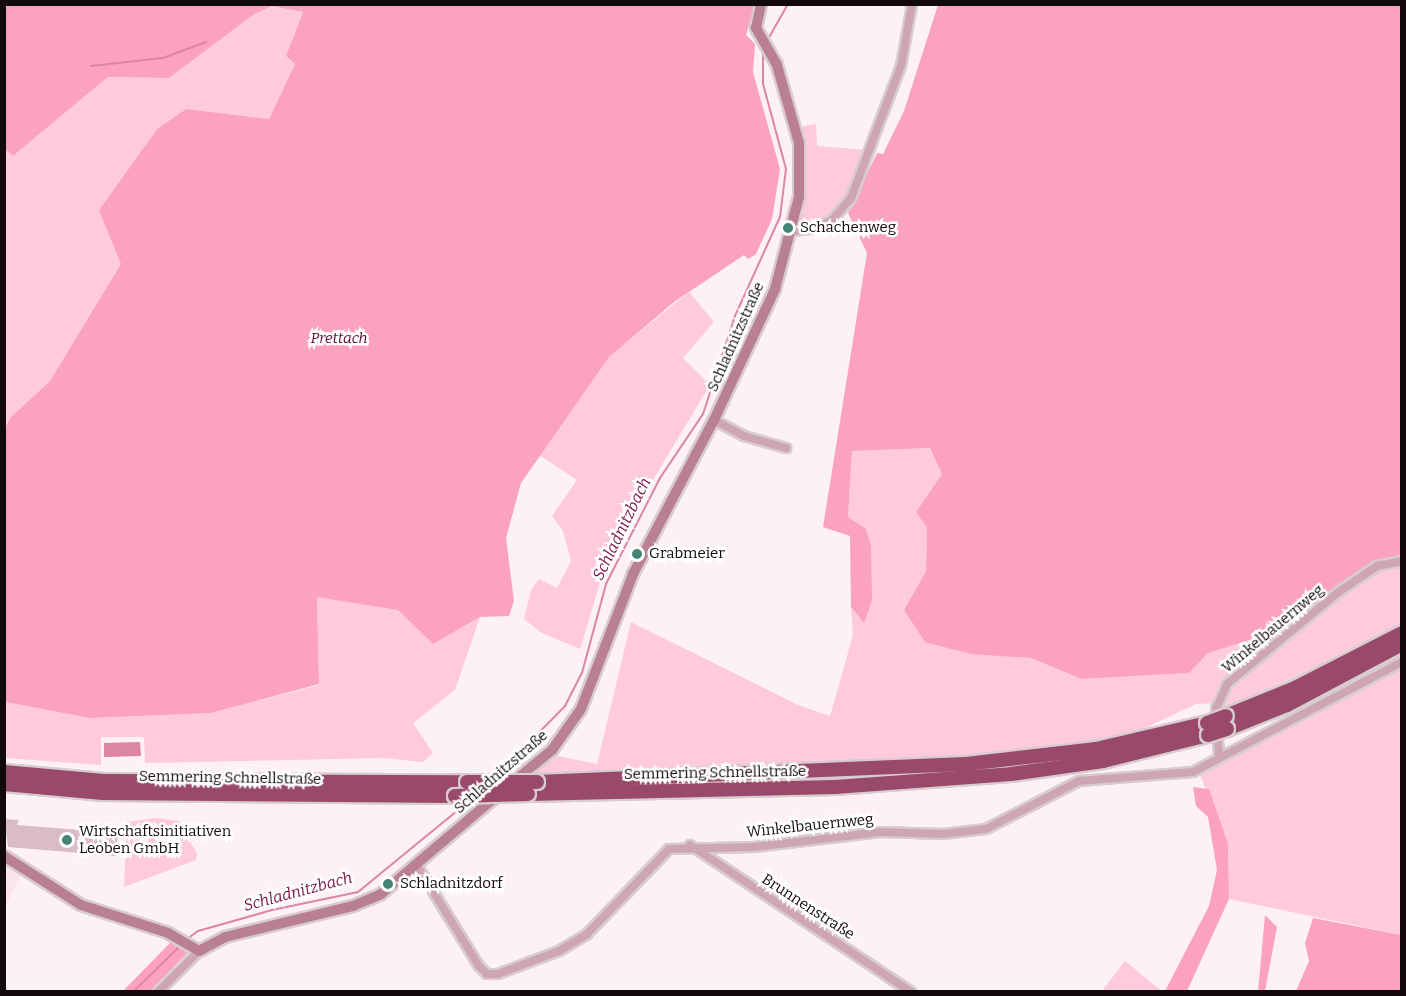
<!DOCTYPE html>
<html>
<head>
<meta charset="utf-8">
<style>
  body { margin:0 }
  #map { position:relative; width:1406px; height:996px; overflow:hidden; background:#fef1f5; font-family:Bitter,serif }
  div>[style] { position:absolute }
  [style*='--x'] { left:calc(var(--x)*1px); top:calc(var(--y)*1px); width:calc(var(--w)*1px); rotate:calc(var(--a)*1deg) }
  .built>* { inset:0; background:#fce4eb }
  .green>* { inset:0; background:#ffcbdc }
  .forest>* { inset:0; background:#fba1c2 }
  .water>* { inset:0; background:#dc85a5 }
  .stream>* { height:2px; margin:-1px; padding:0 1px; transform-origin:1px; border-radius:1px; background:#dc85a5 }
  .building>* { inset:0; background:#d9bcc5 }
  .roads { filter:drop-shadow(2px 0 #d8ccd0) drop-shadow(-2px 0 #d8ccd0) drop-shadow(0 2px #d8ccd0) drop-shadow(0 -2px #d8ccd0) }
  .street>* { height:8px; margin:-4px; padding:0 4px; transform-origin:4px; border-radius:4px; background:#cea6b3 }
  .secondary>* { height:10px; margin:-5px; padding:0 5px; transform-origin:5px; border-radius:5px; background:#b97f93 }
  .highway>* { height:14px; margin:-7px; padding:0 7px; transform-origin:7px; border-radius:7px; background:#994969 }
  .bridges { filter:drop-shadow(2px 0 #d8ccd0) drop-shadow(-2px 0 #d8ccd0) drop-shadow(0 2px #d8ccd0) drop-shadow(0 -2px #d8ccd0) }
  .highway-bridge>* { height:14px; margin:-7px; padding:0 7px; transform-origin:7px; border-radius:7px; background:#994969 }
  .dots>* { width:16px; height:16px; translate:-50% -50%; box-sizing:border-box; border:3px solid #fff; border-radius:50% }
  span { translate:-50% -50%; white-space:nowrap; text-align:center; line-height:1.15; -webkit-text-stroke:5px #fff; paint-order:stroke }
  .poi-label { font-size:15px; color:#12090c }
  .left { translate:0 -50%; text-align:left }
  .street-label { font-size:15px; color:#12090c }
  .park-label { font-size:15px; color:#580931; font-style:italic }
  .water-label { font-size:16px; color:#801a4b; font-style:italic }
  .frame { position:absolute; inset:0; border:6px solid #12090c; pointer-events:none }
</style>
</head>
<body>
<div id="map">
  <div class="built">
    <i style="clip-path:polygon(5px 861px,22px 872px,5px 907px)"></i>
  </div>
  <div class="green">
    <i style="clip-path:polygon(272px 6px,303px 12px,286px 56px,295px 64px,269px 119px,186px 109px,157px 129px,99px 210px,122px 264px,50px 381px,10px 418px,5px 429px,5px 149px,13px 156px,108px 77px,169px 78px,253px 15px)"></i>
    <i style="clip-path:polygon(816px 124px,817px 146px,866px 150px,850px 197px,831px 217px,799px 227px,804px 172px,799px 127px)"></i>
    <i style="clip-path:polygon(689px 292px,714px 322px,683px 358px,710px 385px,609px 553px,580px 649px,542px 633px,524px 619px,531px 590px,539px 579px,557px 588px,571px 561px,563px 531px,552px 516px,577px 480px,539px 455px,608px 357px)"></i>
    <i style="clip-path:polygon(930px 448px,942px 474px,916px 512px,927px 528px,926px 571px,904px 610px,969px 653px,1031px 658px,1081px 679px,1189px 673px,1208px 653px,1288px 628px,1376px 563px,1401px 558px,1401px 623px,1338px 658px,1243px 700px,1216px 709px,1216px 703px,1196px 704px,1128px 736px,1002px 756px,532px 774px,558px 756px,597px 764px,631px 622px,798px 705px,830px 716px,853px 635px,851px 607px,864px 623px,848px 517px,852px 451px)"></i>
    <i style="clip-path:polygon(317px 596px,398px 610px,433px 644px,480px 617px,455px 690px,413px 723px,433px 753px,423px 762px,383px 758px,145px 763px,144px 737px,101px 737px,101px 765px,5px 758px,4px 702px,90px 718px,211px 713px,319px 685px)"></i>
    <i style="clip-path:polygon(1401px 668px,1401px 935px,1229px 899px,1228px 844px,1200px 775px)"></i>
    <i style="clip-path:polygon(156px 818px,179px 821px,197px 854px,196px 860px,124px 887px,127px 822px)"></i>
    <i style="clip-path:polygon(1125px 961px,1162px 991px,1102px 991px)"></i>
  </div>
  <div class="forest">
    <i style="clip-path:polygon(5px 4px,755px 5px,746px 35px,755px 44px,753px 72px,780px 169px,772px 219px,756px 254px,748px 259px,744px 255px,674px 302px,609px 357px,521px 483px,506px 538px,514px 601px,509px 616px,480px 617px,433px 644px,398px 610px,317px 597px,319px 684px,211px 713px,90px 718px,5px 702px,5px 429px,10px 418px,50px 381px,121px 264px,99px 210px,157px 129px,186px 109px,269px 119px,295px 64px,286px 56px,303px 12px,272px 6px,253px 15px,169px 78px,108px 77px,13px 156px,5px 149px)"></i>
    <i style="clip-path:polygon(938px 5px,1401px 5px,1401px 558px,1376px 563px,1288px 628px,1208px 653px,1189px 673px,1081px 679px,1031px 658px,971px 654px,925px 642px,904px 610px,926px 571px,927px 528px,916px 512px,942px 474px,930px 448px,852px 451px,848px 517px,866px 529px,871px 546px,872px 600px,864px 623px,851px 607px,850px 536px,823px 527px,867px 253px,848px 213px,877px 153px,883px 154px,904px 111px)"></i>
    <i style="clip-path:polygon(1193px 787px,1209px 789px,1228px 844px,1229px 899px,1187px 991px,1165px 991px,1209px 906px,1217px 870px,1208px 817px,1196px 806px)"></i>
    <i style="clip-path:polygon(1265px 915px,1277px 927px,1265px 991px,1258px 991px)"></i>
    <i style="clip-path:polygon(1313px 918px,1401px 935px,1401px 991px,1296px 991px,1309px 961px,1305px 943px)"></i>
    <i style="clip-path:polygon(171px 942px,189px 951px,150px 991px,122px 992px)"></i>
  </div>
  <div class="water">
    <i style="clip-path:polygon(140px 742px,141px 756px,104px 757px,104px 743px)"></i>
  </div>
  <div class="stream">
    <i style="--x:767;--y:41;--w:43;--a:-60.4"></i>
    <i style="--x:91;--y:66;--w:72;--a:-6.3"></i>
    <i style="--x:163;--y:58;--w:46;--a:-20.4"></i>
    <i style="--x:497;--y:775;--w:97;--a:-45.4"></i>
    <i style="--x:565;--y:706;--w:37;--a:-63"></i>
    <i style="--x:582;--y:673;--w:92;--a:-74.9"></i>
    <i style="--x:606;--y:584;--w:119;--a:-63"></i>
    <i style="--x:660;--y:478;--w:77;--a:-56.1"></i>
    <i style="--x:703;--y:414;--w:103;--a:-71.9"></i>
    <i style="--x:735;--y:316;--w:109;--a:-65.6"></i>
    <i style="--x:780;--y:217;--w:48;--a:-82.9"></i>
    <i style="--x:786;--y:169;--w:88;--a:-105.1"></i>
    <i style="--x:763;--y:84;--w:35;--a:-90"></i>
    <i style="--x:187;--y:939;--w:14;--a:-36"></i>
    <i style="--x:198;--y:931;--w:77;--a:-15.8"></i>
    <i style="--x:272;--y:910;--w:88;--a:-11.8"></i>
    <i style="--x:358;--y:892;--w:142;--a:-39.3"></i>
    <i style="--x:133;--y:992;--w:67;--a:-44.4"></i>
  </div>
  <div class="building">
    <i style="clip-path:polygon(4px 819px,19px 820px,17px 825px,118px 833px,116px 856px,8px 847px)"></i>
  </div>
  <div class="roads">
    <div class="street">
      <i style="--x:793;--y:231;--w:24;--a:-7"></i>
      <i style="--x:817;--y:228;--w:17;--a:-28"></i>
      <i style="--x:832;--y:220;--w:29;--a:-49"></i>
      <i style="--x:851;--y:198;--w:141;--a:-69.3"></i>
      <i style="--x:901;--y:66;--w:63;--a:-79.9"></i>
      <i style="--x:714;--y:420;--w:34;--a:28"></i>
      <i style="--x:744;--y:436;--w:44;--a:15.9"></i>
      <i style="--x:1219;--y:756;--w:47;--a:-93.7"></i>
      <i style="--x:1216;--y:709;--w:27;--a:-66"></i>
      <i style="--x:1227;--y:684;--w:146;--a:-39.5"></i>
      <i style="--x:1340;--y:591;--w:45;--a:-34"></i>
      <i style="--x:1377;--y:566;--w:25;--a:-11"></i>
      <i style="--x:690;--y:845;--w:265;--a:33.6"></i>
      <i style="--x:418;--y:867;--w:116;--a:58.4"></i>
      <i style="--x:479;--y:966;--w:11;--a:45"></i>
      <i style="--x:487;--y:974;--w:11;--a:0"></i>
      <i style="--x:498;--y:974;--w:65;--a:-20.7"></i>
      <i style="--x:559;--y:951;--w:33;--a:-31"></i>
      <i style="--x:587;--y:934;--w:118;--a:-46"></i>
      <i style="--x:669;--y:849;--w:85;--a:-1.3"></i>
      <i style="--x:754;--y:847;--w:128;--a:-6.7"></i>
      <i style="--x:881;--y:832;--w:62;--a:1.8"></i>
      <i style="--x:943;--y:834;--w:43;--a:-6.6"></i>
      <i style="--x:986;--y:829;--w:105;--a:-27.3"></i>
      <i style="--x:1079;--y:781;--w:114;--a:-4.5"></i>
      <i style="--x:1193;--y:772;--w:236;--a:-27.8"></i>
      <i style="--x:158;--y:992;--w:58;--a:-45"></i>
    </div>
    <div class="secondary">
      <i style="--x:512;--y:783;--w:52;--a:-39.5"></i>
      <i style="--x:552;--y:750;--w:50;--a:-54.7"></i>
      <i style="--x:581;--y:709;--w:145;--a:-68.9"></i>
      <i style="--x:633;--y:574;--w:174;--a:-62.3"></i>
      <i style="--x:714;--y:420;--w:145;--a:-65"></i>
      <i style="--x:775;--y:289;--w:95;--a:-75.4"></i>
      <i style="--x:799;--y:197;--w:54;--a:-90"></i>
      <i style="--x:799;--y:143;--w:81;--a:-105.8"></i>
      <i style="--x:777;--y:65;--w:43;--a:-119.6"></i>
      <i style="--x:756;--y:28;--w:25;--a:-78"></i>
      <i style="--x:4;--y:856;--w:91;--a:32.5"></i>
      <i style="--x:81;--y:905;--w:91;--a:17.8"></i>
      <i style="--x:168;--y:933;--w:36;--a:30"></i>
      <i style="--x:199;--y:951;--w:30;--a:-28"></i>
      <i style="--x:225;--y:937;--w:132;--a:-13.6"></i>
      <i style="--x:353;--y:906;--w:30;--a:-23"></i>
      <i style="--x:381;--y:894;--w:156;--a:-40.3"></i>
    </div>
    <div class="highway">
      <i style="--x:1226;--y:716;--w:74;--a:-22.1"></i>
      <i style="--x:1295;--y:688;--w:120;--a:-27.2"></i>
      <i style="--x:1227;--y:729;--w:65;--a:-21.8"></i>
      <i style="--x:1287;--y:705;--w:130;--a:-27.9"></i>
      <i style="--x:4;--y:772;--w:100;--a:5.1"></i>
      <i style="--x:104;--y:781;--w:363;--a:0.2"></i>
      <i style="--x:537;--y:782;--w:429;--a:-2.4"></i>
      <i style="--x:966;--y:764;--w:131;--a:-6.6"></i>
      <i style="--x:1096;--y:749;--w:114;--a:-13.2"></i>
      <i style="--x:4;--y:784;--w:99;--a:5.2"></i>
      <i style="--x:103;--y:793;--w:352;--a:0.5"></i>
      <i style="--x:528;--y:794;--w:307;--a:-1.3"></i>
      <i style="--x:835;--y:787;--w:176;--a:-4.2"></i>
      <i style="--x:1011;--y:774;--w:93;--a:-8"></i>
      <i style="--x:1103;--y:761;--w:108;--a:-13.9"></i>
    </div>
  </div>
  <div class="bridges">
    <div class="highway-bridge">
      <i style="--x:1207;--y:723;--w:20;--a:-20"></i>
      <i style="--x:1208;--y:735;--w:20;--a:-18"></i>
      <i style="--x:467;--y:782;--w:70;--a:0"></i>
      <i style="--x:455;--y:796;--w:73;--a:-1.6"></i>
    </div>
  </div>
  <div class="dots">
    <i style="left:788px;top:228px;background:#448576"></i>
    <i style="left:637px;top:554px;background:#448576"></i>
    <i style="left:67px;top:840px;background:#448576"></i>
    <i style="left:388px;top:884px;background:#448576"></i>
  </div>
  <div class="poi-label">
    <span class="left" style="left:800px;top:228px">Schachenweg</span>
    <span class="left" style="left:649px;top:554px">Grabmeier</span>
    <span class="left" style="left:79px;top:840px">Wirtschaftsinitiativen<br>Leoben GmbH</span>
    <span class="left" style="left:400px;top:884px">Schladnitzdorf</span>
  </div>
  <div class="street-label">
    <span style="left:736px;top:337px;rotate:-66deg">Schladnitzstraße</span>
    <span style="left:1273px;top:629px;rotate:-40deg">Winkelbauernweg</span>
    <span style="left:501px;top:772px;rotate:-41deg">Schladnitzstraße</span>
    <span style="left:715px;top:773px;rotate:-1deg">Semmering Schnellstraße</span>
    <span style="left:230px;top:778px;rotate:1deg">Semmering Schnellstraße</span>
    <span style="left:810px;top:826px;rotate:-6deg">Winkelbauernweg</span>
    <span style="left:808px;top:907px;rotate:33deg">Brunnenstraße</span>
  </div>
  <div class="park-label">
    <span style="left:339px;top:339px">Prettach</span>
  </div>
  <div class="water-label">
    <span style="left:622px;top:529px;rotate:-64deg">Schladnitzbach</span>
    <span style="left:298px;top:892px;rotate:-15deg">Schladnitzbach</span>
  </div>
  <div class="frame"></div>
</div>
</body>
</html>
